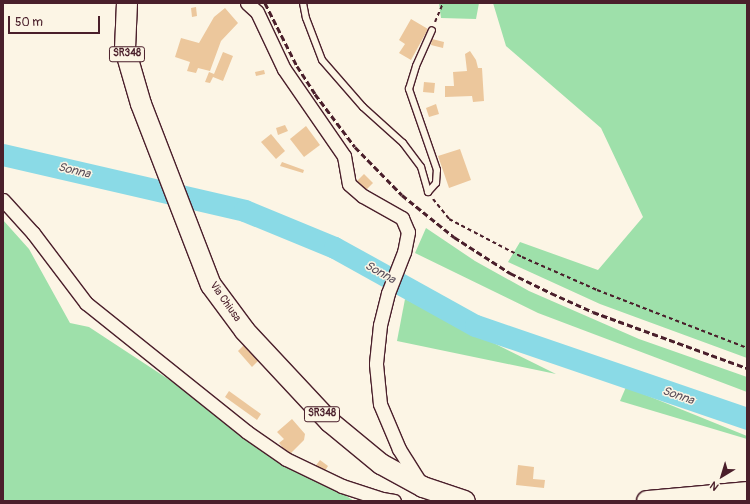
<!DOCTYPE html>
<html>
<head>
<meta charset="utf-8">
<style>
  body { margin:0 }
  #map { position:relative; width:750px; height:504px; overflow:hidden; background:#fcf5e5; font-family:Pangolin,sans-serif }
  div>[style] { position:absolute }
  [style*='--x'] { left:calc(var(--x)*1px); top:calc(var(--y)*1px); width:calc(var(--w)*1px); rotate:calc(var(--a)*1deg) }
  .green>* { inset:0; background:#9ee0aa }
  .river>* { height:22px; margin:-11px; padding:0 11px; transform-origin:11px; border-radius:11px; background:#8adae6 }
  .building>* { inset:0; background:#ecc79c }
  .path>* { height:2px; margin-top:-1px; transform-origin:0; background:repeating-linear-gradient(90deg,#4a1f2b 0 4px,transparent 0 7px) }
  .roads { filter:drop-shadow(1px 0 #4a1f2b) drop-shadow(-1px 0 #4a1f2b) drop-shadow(0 1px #4a1f2b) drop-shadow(0 -1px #4a1f2b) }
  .lane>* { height:6px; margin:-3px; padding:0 3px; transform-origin:3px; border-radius:3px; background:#fcf5e5 }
  .street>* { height:13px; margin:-6.5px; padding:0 6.5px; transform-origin:6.5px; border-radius:6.5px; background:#fcf5e5 }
  .primary>* { height:20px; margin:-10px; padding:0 10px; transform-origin:10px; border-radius:10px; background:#fcf5e5 }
  .rail>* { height:3px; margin-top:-1.5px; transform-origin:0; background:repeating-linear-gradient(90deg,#4a1f2b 0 6px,transparent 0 9px) }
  span { translate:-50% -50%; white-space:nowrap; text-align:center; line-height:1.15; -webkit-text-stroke:3px #fcf5e5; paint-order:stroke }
  .shield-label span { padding:1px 3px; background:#fcf5e5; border:1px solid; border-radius:3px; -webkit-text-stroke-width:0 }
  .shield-label { font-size:10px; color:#4a1f2b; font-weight:700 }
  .street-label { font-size:11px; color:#4a1f2b }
  .water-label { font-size:12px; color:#5a4e5a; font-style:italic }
  .frame { position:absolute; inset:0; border:4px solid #4a1f2b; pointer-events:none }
  .north { position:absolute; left:702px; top:456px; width:40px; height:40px; -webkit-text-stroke:3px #fcf5e5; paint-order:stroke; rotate:218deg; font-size:11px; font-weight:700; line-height:16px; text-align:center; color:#4a1f2b }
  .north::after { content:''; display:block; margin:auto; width:14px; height:18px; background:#4a1f2b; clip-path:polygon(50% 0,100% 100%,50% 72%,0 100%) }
  .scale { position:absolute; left:8px; top:16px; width:92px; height:18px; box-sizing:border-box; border:2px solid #4a1f2b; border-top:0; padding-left:5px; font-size:12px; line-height:14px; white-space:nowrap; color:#4a1f2b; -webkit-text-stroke:3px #fcf5e5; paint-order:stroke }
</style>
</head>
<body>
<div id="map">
  <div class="green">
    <i style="clip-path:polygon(439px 3px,479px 3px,476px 19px,441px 18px)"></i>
    <i style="clip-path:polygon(493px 3px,747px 3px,747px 358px,600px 304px,508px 262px,520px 242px,598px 270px,643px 217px,601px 128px,506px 46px)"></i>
    <i style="clip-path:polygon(3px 220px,29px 249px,70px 323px,89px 327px,354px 501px,3px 501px)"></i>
    <i style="clip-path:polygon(426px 228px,475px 261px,529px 291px,639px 339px,747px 377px,747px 392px,538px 313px,415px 253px)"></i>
    <i style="clip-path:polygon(405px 299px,556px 374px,397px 341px)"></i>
    <i style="clip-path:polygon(626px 387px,747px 436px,747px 439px,620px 401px)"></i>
  </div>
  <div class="river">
    <i style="--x:3;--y:155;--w:248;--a:13"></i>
    <i style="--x:245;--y:211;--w:97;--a:22.3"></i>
    <i style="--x:335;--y:248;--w:161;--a:29"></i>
    <i style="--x:476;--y:326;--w:287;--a:18.9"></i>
  </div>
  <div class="building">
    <i style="clip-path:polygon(196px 7px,197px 16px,192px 17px,191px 8px)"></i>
    <i style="clip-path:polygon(225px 8px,238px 23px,221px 41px,210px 71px,198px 68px,196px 73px,187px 71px,190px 62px,175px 57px,181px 38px,199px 43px,214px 17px)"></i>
    <i style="clip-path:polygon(411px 19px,428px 29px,411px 60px,399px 53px,405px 44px,399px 40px)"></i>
    <i style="clip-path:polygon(432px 39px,444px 42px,443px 48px,431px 45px)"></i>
    <i style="clip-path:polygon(470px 51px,476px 60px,478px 68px,482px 68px,484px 101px,473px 102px,472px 96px,445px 97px,445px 86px,454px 86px,453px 72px,467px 71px,465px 54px)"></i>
    <i style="clip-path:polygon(223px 52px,233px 56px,223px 81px,213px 77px,210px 83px,205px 82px,209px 72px,214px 74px)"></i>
    <i style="clip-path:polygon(264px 70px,265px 74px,256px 76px,255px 72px)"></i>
    <i style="clip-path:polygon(424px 82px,435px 83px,434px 93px,423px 92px)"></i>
    <i style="clip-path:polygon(436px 104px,439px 114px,429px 117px,426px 108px)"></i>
    <i style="clip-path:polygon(285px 125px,288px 131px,278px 135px,276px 128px)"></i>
    <i style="clip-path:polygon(306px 126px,320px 145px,304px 157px,290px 139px)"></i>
    <i style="clip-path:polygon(271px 134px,285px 151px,276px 159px,261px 142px)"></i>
    <i style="clip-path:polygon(460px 149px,471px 180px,449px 188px,438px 156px)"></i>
    <i style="clip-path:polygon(282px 162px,304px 170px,303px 173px,280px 166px)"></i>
    <i style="clip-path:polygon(364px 174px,373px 183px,366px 190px,357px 181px)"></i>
    <i style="clip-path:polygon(244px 345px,258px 361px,252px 367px,238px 351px)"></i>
    <i style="clip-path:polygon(229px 391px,261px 414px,257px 420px,225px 397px)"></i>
    <i style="clip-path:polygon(292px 419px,305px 434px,304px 440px,289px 455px,279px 443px,284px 439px,277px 432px)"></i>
    <i style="clip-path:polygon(320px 460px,328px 466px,323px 474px,314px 468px)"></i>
    <i style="clip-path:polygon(518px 465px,534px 467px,533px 479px,545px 480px,544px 488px,516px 485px)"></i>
  </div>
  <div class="path">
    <i style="--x:435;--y:22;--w:21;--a:-67"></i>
    <i style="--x:433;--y:199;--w:26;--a:51"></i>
    <i style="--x:449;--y:219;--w:82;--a:27.5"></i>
    <i style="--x:522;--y:257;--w:82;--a:23.7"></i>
    <i style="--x:597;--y:290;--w:161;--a:21.1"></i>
  </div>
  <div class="roads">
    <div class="lane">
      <i style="--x:303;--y:3;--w:15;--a:79"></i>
      <i style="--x:306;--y:18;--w:45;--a:69.1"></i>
      <i style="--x:322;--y:60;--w:62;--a:48.9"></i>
      <i style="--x:363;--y:107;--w:54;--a:42"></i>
      <i style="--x:403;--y:143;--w:30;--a:53"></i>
      <i style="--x:421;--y:167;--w:26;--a:74"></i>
      <i style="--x:428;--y:192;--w:12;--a:-48"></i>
      <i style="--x:436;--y:183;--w:13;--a:-86"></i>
      <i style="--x:437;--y:170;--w:86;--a:-109.1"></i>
      <i style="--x:409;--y:89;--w:24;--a:-73"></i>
      <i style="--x:416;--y:66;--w:39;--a:-66"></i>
    </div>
    <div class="street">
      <i style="--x:247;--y:3;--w:13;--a:42"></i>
      <i style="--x:257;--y:12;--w:63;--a:64.7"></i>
      <i style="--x:284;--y:69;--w:106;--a:55.4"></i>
      <i style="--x:344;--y:156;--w:28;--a:80"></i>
      <i style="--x:349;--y:184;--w:18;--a:41"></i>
      <i style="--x:363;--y:196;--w:45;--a:29.4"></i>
      <i style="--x:402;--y:218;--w:15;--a:67"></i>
      <i style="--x:408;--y:232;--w:20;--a:101"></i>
      <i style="--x:404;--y:252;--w:44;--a:111.3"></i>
      <i style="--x:388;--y:293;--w:33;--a:104"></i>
      <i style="--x:380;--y:325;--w:39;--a:96"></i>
      <i style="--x:376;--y:364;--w:40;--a:84.3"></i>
      <i style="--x:380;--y:404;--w:49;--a:67.1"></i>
      <i style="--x:399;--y:449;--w:41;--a:57.8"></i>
      <i style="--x:3;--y:200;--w:45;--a:47.7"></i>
      <i style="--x:33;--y:233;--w:88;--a:52.9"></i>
      <i style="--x:86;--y:303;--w:206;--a:38.7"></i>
      <i style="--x:247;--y:432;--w:47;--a:34.7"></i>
      <i style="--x:286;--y:459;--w:62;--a:25.7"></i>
      <i style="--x:342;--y:486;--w:42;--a:18"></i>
      <i style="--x:382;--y:499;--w:12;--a:9"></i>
    </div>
    <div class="primary">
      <i style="--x:127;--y:3;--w:46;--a:92.5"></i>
      <i style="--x:125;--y:49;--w:57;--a:73.8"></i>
      <i style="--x:141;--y:104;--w:194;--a:68.9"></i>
      <i style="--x:211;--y:285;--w:57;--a:53.5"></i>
      <i style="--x:245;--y:331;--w:125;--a:47"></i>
      <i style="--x:330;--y:422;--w:66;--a:39.5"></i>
      <i style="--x:381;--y:464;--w:48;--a:28.7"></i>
      <i style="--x:423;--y:487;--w:44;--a:18.4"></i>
      <i style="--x:647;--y:501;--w:100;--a:-5.1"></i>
    </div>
  </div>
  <div class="rail">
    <i style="--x:265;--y:3;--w:71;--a:63.1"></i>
    <i style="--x:297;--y:66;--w:33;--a:57"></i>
    <i style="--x:315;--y:94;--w:66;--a:53"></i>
    <i style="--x:355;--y:147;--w:67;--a:45.6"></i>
    <i style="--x:402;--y:195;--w:67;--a:38.9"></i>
    <i style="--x:454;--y:237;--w:67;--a:32.7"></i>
    <i style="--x:510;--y:273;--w:46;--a:26"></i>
    <i style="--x:551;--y:293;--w:46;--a:24.3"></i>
    <i style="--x:593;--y:312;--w:164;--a:20"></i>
  </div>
  <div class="shield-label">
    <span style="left:127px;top:54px">SR348</span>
    <span style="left:322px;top:414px">SR348</span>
  </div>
  <div class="street-label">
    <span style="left:225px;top:302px;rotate:55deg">Via Chiusa</span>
  </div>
  <div class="water-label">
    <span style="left:74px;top:171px;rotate:13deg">Sonna</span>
    <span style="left:380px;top:273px;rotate:29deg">Sonna</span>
    <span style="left:678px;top:396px;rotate:19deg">Sonna</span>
  </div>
  <div class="frame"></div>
  <div class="north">N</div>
  <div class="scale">50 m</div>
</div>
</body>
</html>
